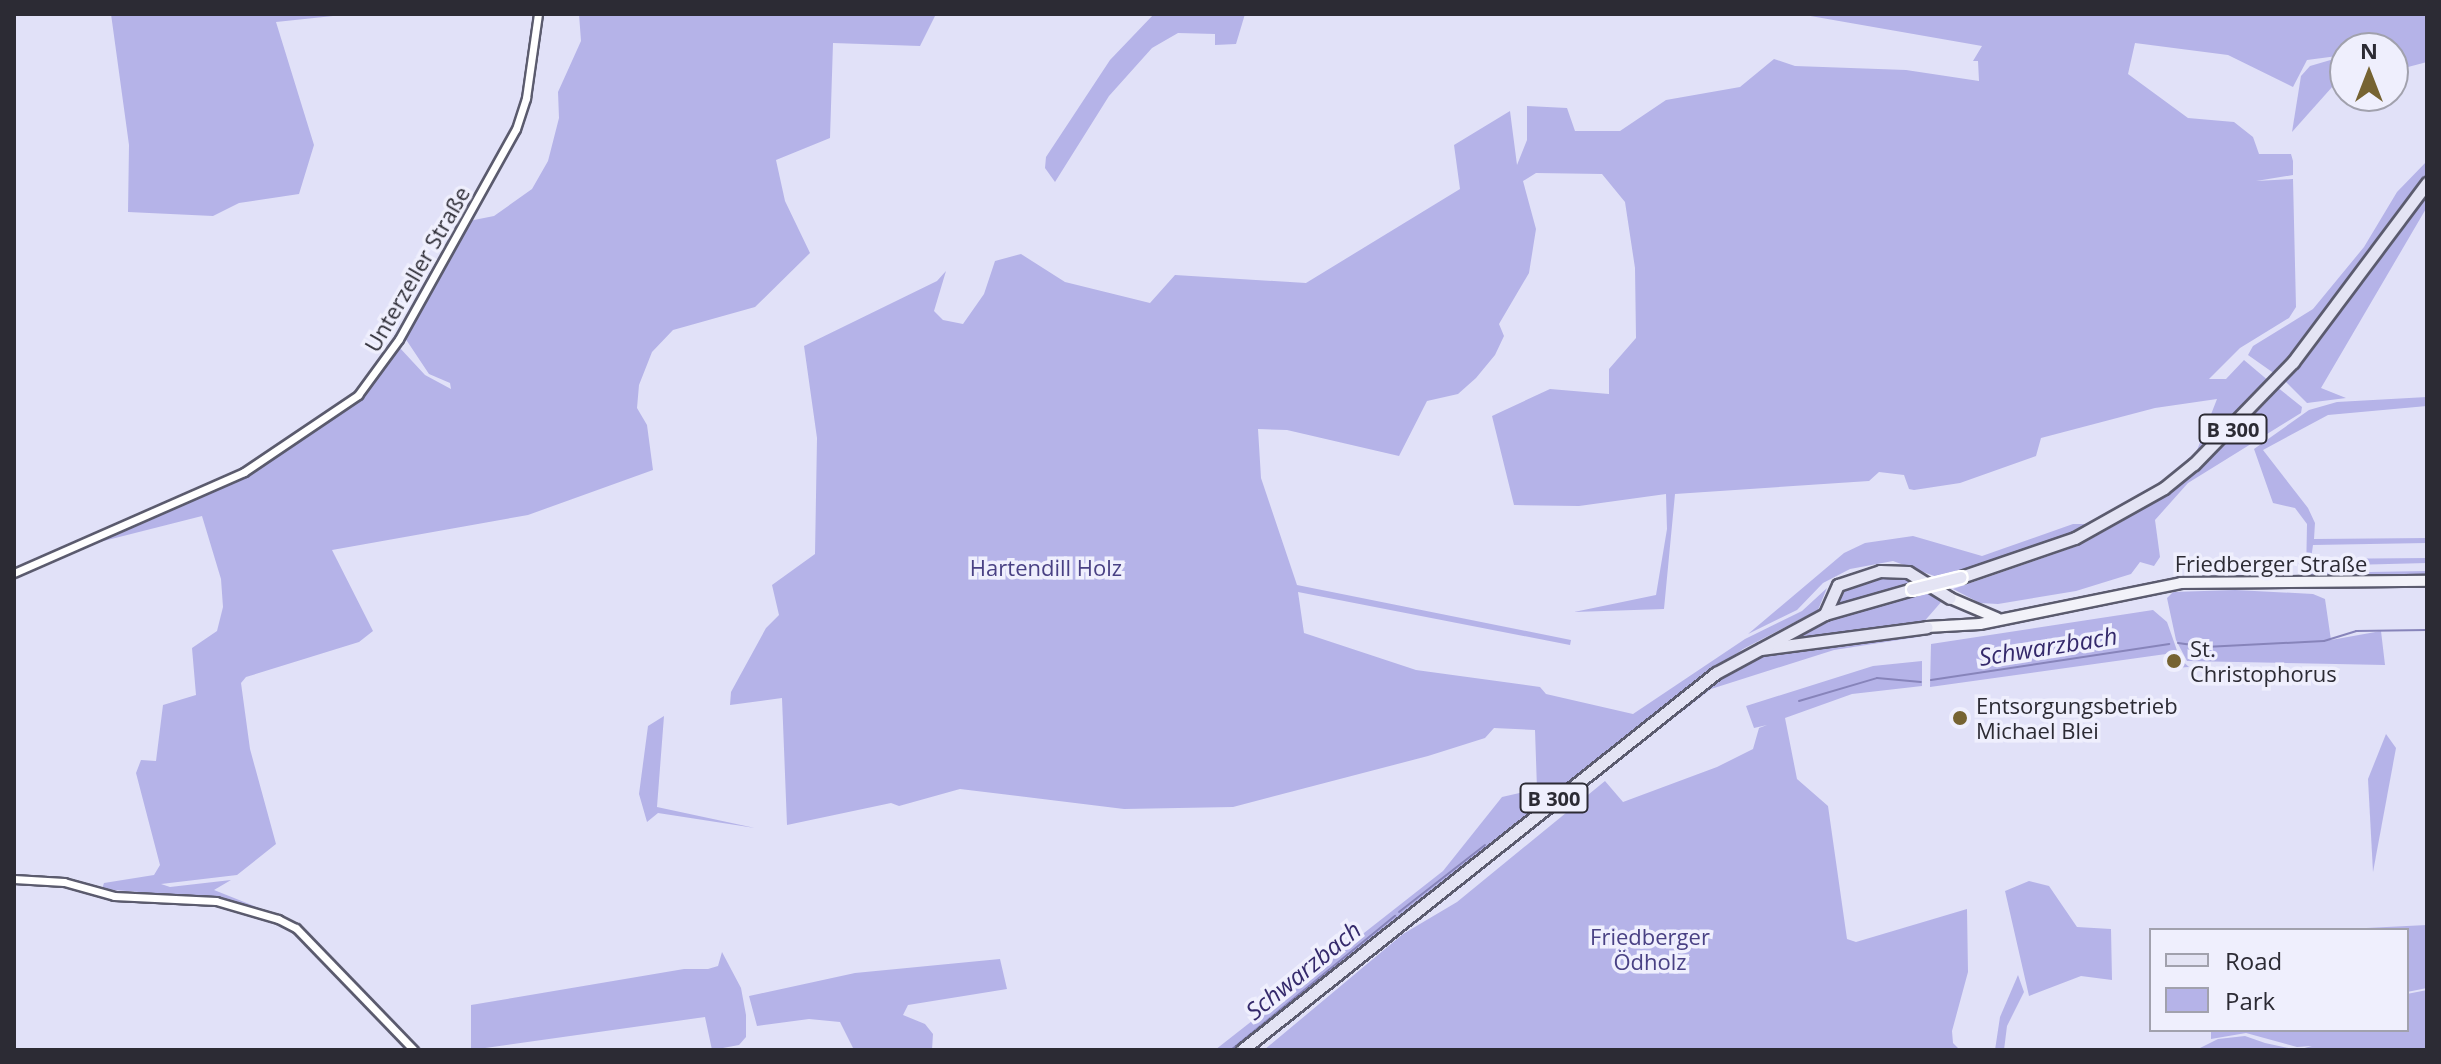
<!DOCTYPE html>
<html>
<head>
<meta charset="utf-8">
<style>
  body { margin:0 }
  #map { position:relative; width:2441px; height:1064px; overflow:hidden; background:#e1e1f8; font-family:"Open Sans",sans-serif }
  div>[style] { position:absolute }
  [style*='--x'] { left:calc(var(--x)*1px); top:calc(var(--y)*1px); width:calc(var(--w)*1px); rotate:calc(var(--a)*1deg) }
  .green>* { inset:0; background:#b5b3e8 }
  .stream>* { height:2px; margin:-1px; padding:0 1px; transform-origin:1px; border-radius:1px; background:#8784ba }
  .roads { filter:drop-shadow(2px 0 #5b5b6e) drop-shadow(-2px 0 #5b5b6e) drop-shadow(0 2px #5b5b6e) drop-shadow(0 -2px #5b5b6e) }
  .street>* { height:7px; margin:-3.5px; padding:0 3.5px; transform-origin:3.5px; border-radius:3.5px; background:#fff }
  .secondary>* { height:10px; margin:-5px; padding:0 5px; transform-origin:5px; border-radius:5px; background:#f2f2f9 }
  .primary>* { height:11px; margin:-5.5px; padding:0 5.5px; transform-origin:5.5px; border-radius:5.5px; background:#e4e4f4 }
  .bridges { filter:drop-shadow(2px 0 #fff) drop-shadow(-2px 0 #fff) drop-shadow(0 2px #fff) drop-shadow(0 -2px #fff) }
  .primary-bridge>* { height:11px; margin:-5.5px; padding:0 5.5px; transform-origin:5.5px; border-radius:5.5px; background:#e4e4f4 }
  .dots>* { width:22px; height:22px; translate:-50% -50%; box-sizing:border-box; border:4px solid #efeffd; border-radius:50% }
  span { translate:-50% -50%; white-space:nowrap; text-align:center; line-height:1.15; -webkit-text-stroke:7px #efeffd; paint-order:stroke }
  .shield-label span { padding:2px 6px; background:#efeffd; border:2px solid; border-radius:6px; -webkit-text-stroke-width:0 }
  .shield-label { font-size:20px; color:#2c2b34; font-weight:700 }
  .street-label { font-size:22px; color:#2c2b34 }
  .park-label { font-size:22px; color:#494184 }
  .poi-label { font-size:22px; color:#2c2b34 }
  .left { translate:0 -50%; text-align:left }
  .water-label { font-size:24px; color:#34296b; font-style:italic }
  .frame { position:absolute; inset:0; border:16px solid #2c2b34; pointer-events:none }
  .legend { position:absolute; left:2149px; top:928px; width:260px; height:104px; box-sizing:border-box; background:#efeffd; border:2px solid #a1a1ad; margin:0; padding:10px 14px; list-style:none; font-size:24px; color:#2c2b34 }
  .legend li { display:flex; align-items:center; gap:16px; height:40px }
  .legend b { width:40px; border:2px solid #a1a1ad }
  .north { position:absolute; left:2329px; top:32px; width:80px; height:80px; box-sizing:border-box; background:#efeffd; border:2px solid #a1a1ad; border-radius:50%; rotate:0deg; font-size:22px; font-weight:700; line-height:32px; text-align:center; color:#2c2b34 }
  .north::after { content:''; display:block; margin:auto; width:28px; height:36px; background:#766332; clip-path:polygon(50% 0,100% 100%,50% 72%,0 100%) }
</style>
</head>
<body>
<div id="map">
  <div class="green">
    <i style="clip-path:polygon(111px 14px,352px 14px,276px 22px,314px 145px,299px 194px,239px 203px,213px 216px,128px 212px,129px 145px)"></i>
    <i style="clip-path:polygon(579px 14px,936px 14px,920px 46px,833px 43px,830px 138px,776px 160px,785px 201px,810px 253px,755px 307px,673px 330px,652px 352px,639px 385px,637px 408px,647px 425px,653px 470px,528px 515px,332px 550px,373px 631px,359px 642px,246px 677px,241px 683px,250px 749px,276px 844px,237px 875px,161px 884px,170px 887px,231px 880px,214px 890px,274px 914px,225px 899px,102px 889px,104px 883px,154px 875px,160px 865px,136px 773px,141px 760px,156px 761px,163px 705px,196px 695px,192px 648px,217px 631px,223px 607px,221px 579px,202px 516px,68px 550px,195px 499px,287px 451px,366px 393px,399px 347px,425px 375px,451px 389px,450px 383px,429px 374px,405px 338px,469px 221px,494px 216px,532px 189px,548px 161px,559px 118px,558px 92px,581px 41px)"></i>
    <i style="clip-path:polygon(1154px 14px,1245px 14px,1236px 44px,1215px 45px,1215px 34px,1178px 33px,1152px 48px,1109px 96px,1055px 182px,1045px 168px,1046px 157px,1110px 60px)"></i>
    <i style="clip-path:polygon(1799px 14px,2427px 14px,2427px 62px,2408px 67px,2393px 63px,2393px 48px,2345px 48px,2345px 55px,2307px 60px,2293px 87px,2228px 55px,2135px 43px,2128px 74px,2188px 118px,2234px 122px,2253px 137px,2259px 154px,2291px 154px,2293px 161px,2293px 175px,2256px 181px,2293px 179px,2296px 307px,2289px 318px,2240px 348px,2209px 379px,2226px 379px,2244px 360px,2270px 382px,2194px 458px,2217px 399px,2155px 408px,2041px 438px,2036px 456px,1960px 483px,1914px 490px,1909px 489px,1904px 475px,1879px 472px,1869px 481px,1675px 494px,1664px 609px,1574px 612px,1656px 595px,1667px 529px,1666px 494px,1579px 506px,1514px 505px,1492px 416px,1550px 389px,1609px 394px,1609px 369px,1636px 338px,1635px 268px,1625px 202px,1602px 174px,1536px 173px,1523px 181px,1536px 229px,1529px 273px,1499px 324px,1504px 336px,1495px 355px,1476px 378px,1458px 394px,1427px 401px,1399px 456px,1287px 430px,1258px 429px,1261px 478px,1297px 585px,1571px 640px,1570px 645px,1298px 592px,1304px 633px,1416px 670px,1540px 687px,1546px 694px,1633px 714px,1745px 639px,1802px 611px,1827px 588px,1818px 610px,1743px 649px,1668px 702px,1236px 1050px,1215px 1050px,1443px 871px,1502px 797px,1537px 789px,1535px 730px,1494px 728px,1485px 738px,1428px 756px,1233px 807px,1124px 809px,960px 789px,899px 806px,891px 803px,787px 825px,782px 698px,730px 705px,731px 692px,766px 628px,779px 615px,772px 585px,815px 554px,817px 438px,804px 346px,937px 281px,946px 271px,934px 311px,943px 320px,963px 324px,984px 294px,995px 261px,1021px 254px,1065px 282px,1150px 303px,1175px 275px,1306px 283px,1460px 189px,1454px 145px,1510px 111px,1517px 165px,1527px 140px,1527px 106px,1567px 108px,1575px 131px,1620px 131px,1666px 100px,1740px 87px,1774px 59px,1795px 66px,1906px 70px,1979px 81px,1978px 61px,1973px 61px,1982px 46px)"></i>
    <i style="clip-path:polygon(2334px 59px,2333px 86px,2292px 132px,2301px 76px,2310px 66px)"></i>
    <i style="clip-path:polygon(2427px 161px,2427px 176px,2275px 374px,2248px 355px,2253px 346px,2313px 309px,2364px 247px,2397px 192px)"></i>
    <i style="clip-path:polygon(2427px 192px,2427px 207px,2321px 388px,2346px 398px,2307px 403px,2284px 380px)"></i>
    <i style="clip-path:polygon(2277px 387px,2302px 407px,2301px 413px,2188px 483px,2155px 520px,2160px 557px,2154px 566px,2140px 562px,2131px 574px,2076px 591px,1998px 604px,1980px 603px,1953px 589px,2080px 545px,2123px 521px,2210px 455px)"></i>
    <i style="clip-path:polygon(2427px 397px,2427px 406px,2328px 415px,2263px 450px,2308px 508px,2315px 523px,2314px 539px,2427px 538px,2427px 543px,2313px 545px,2311px 559px,2427px 558px,2427px 563px,2312px 566px,2313px 573px,2427px 571px,2427px 577px,2306px 576px,2307px 524px,2295px 508px,2273px 503px,2254px 449px,2309px 410px,2337px 402px)"></i>
    <i style="clip-path:polygon(2073px 524px,2091px 524px,2008px 558px,1937px 577px,1893px 561px,1850px 569px,1823px 583px,1797px 610px,1748px 634px,1844px 553px,1865px 543px,1913px 536px,1982px 556px)"></i>
    <i style="clip-path:polygon(1896px 573px,1920px 582px,1828px 608px,1840px 585px)"></i>
    <i style="clip-path:polygon(2235px 590px,2313px 594px,2325px 599px,2331px 640px,2381px 631px,2385px 665px,2187px 661px,2176px 640px,2167px 598px,2173px 592px)"></i>
    <i style="clip-path:polygon(1933px 591px,1942px 601px,1922px 624px,1785px 639px,1869px 605px)"></i>
    <i style="clip-path:polygon(2153px 610px,2167px 622px,2180px 659px,2189px 667px,2174px 668px,2166px 654px,1930px 687px,1931px 644px)"></i>
    <i style="clip-path:polygon(1918px 633px,1918px 637px,1834px 650px,1711px 689px,1423px 913px,1702px 688px,1754px 656px,1771px 649px)"></i>
    <i style="clip-path:polygon(1922px 661px,1922px 686px,1852px 694px,1785px 718px,1797px 779px,1828px 806px,1847px 939px,1856px 942px,1967px 909px,1968px 972px,1952px 1031px,1953px 1043px,1960px 1050px,1264px 1050px,1403px 934px,1457px 902px,1605px 781px,1623px 802px,1717px 767px,1753px 749px,1759px 728px,1767px 725px,1754px 728px,1746px 706px,1873px 666px)"></i>
    <i style="clip-path:polygon(664px 716px,657px 807px,755px 828px,658px 813px,647px 822px,639px 794px,648px 726px)"></i>
    <i style="clip-path:polygon(2386px 734px,2396px 748px,2373px 872px,2368px 779px)"></i>
    <i style="clip-path:polygon(2029px 881px,2049px 886px,2077px 927px,2111px 929px,2112px 980px,2081px 976px,2029px 996px,2005px 891px)"></i>
    <i style="clip-path:polygon(2427px 925px,2427px 988px,2407px 992px,2407px 930px,2326px 930px)"></i>
    <i style="clip-path:polygon(722px 952px,741px 988px,746px 1015px,746px 1037px,739px 1045px,712px 1050px,705px 1017px,471px 1050px,471px 1005px,684px 969px,708px 969px,718px 966px)"></i>
    <i style="clip-path:polygon(1000px 959px,1007px 989px,908px 1005px,903px 1015px,925px 1024px,933px 1034px,932px 1050px,854px 1050px,840px 1022px,809px 1019px,757px 1026px,749px 996px,855px 973px)"></i>
    <i style="clip-path:polygon(2018px 975px,2024px 992px,2007px 1026px,2004px 1050px,1995px 1050px,2000px 1017px)"></i>
    <i style="clip-path:polygon(2427px 990px,2427px 1050px,2196px 1050px,2218px 1039px,2245px 1036px,2265px 1043px,2297px 1050px,2312px 1046px,2297px 1047px,2246px 1033px,2211px 1039px,2211px 1030px,2407px 1030px,2407px 994px)"></i>
  </div>
  <div class="stream">
    <i style="--x:2178;--y:643;--w:27;--a:8"></i>
    <i style="--x:2205;--y:647;--w:119;--a:-2.9"></i>
    <i style="--x:2324;--y:641;--w:34;--a:-17"></i>
    <i style="--x:2356;--y:631;--w:71;--a:-0.8"></i>
    <i style="--x:1931;--y:680;--w:241;--a:-8.6"></i>
    <i style="--x:1799;--y:701;--w:81;--a:-16.4"></i>
    <i style="--x:1877;--y:678;--w:44;--a:5.2"></i>
    <i style="--x:1399;--y:912;--w:109;--a:-37.9"></i>
    <i style="--x:1231;--y:1050;--w:212;--a:-39.3"></i>
  </div>
  <div class="roads">
    <div class="street">
      <i style="--x:14;--y:573;--w:251;--a:-23.7"></i>
      <i style="--x:244;--y:472;--w:138;--a:-34"></i>
      <i style="--x:358;--y:395;--w:69;--a:-53.8"></i>
      <i style="--x:399;--y:339;--w:240;--a:-60.9"></i>
      <i style="--x:516;--y:129;--w:33;--a:-72"></i>
      <i style="--x:526;--y:98;--w:85;--a:-81.9"></i>
      <i style="--x:14;--y:879;--w:50;--a:3.4"></i>
      <i style="--x:64;--y:882;--w:52;--a:15.6"></i>
      <i style="--x:114;--y:896;--w:102;--a:2.8"></i>
      <i style="--x:216;--y:901;--w:65;--a:16.2"></i>
      <i style="--x:278;--y:919;--w:20;--a:27"></i>
      <i style="--x:296;--y:928;--w:170;--a:46"></i>
    </div>
    <div class="secondary">
      <i style="--x:1950;--y:598;--w:51;--a:23.1"></i>
      <i style="--x:1927;--y:627;--w:53;--a:-3.2"></i>
      <i style="--x:1980;--y:624;--w:205;--a:-11.5"></i>
      <i style="--x:2181;--y:583;--w:246;--a:-0.5"></i>
    </div>
    <div class="primary">
      <i style="--x:1961;--y:577;--w:120;--a:-18.9"></i>
      <i style="--x:2075;--y:538;--w:102;--a:-29.3"></i>
      <i style="--x:2164;--y:488;--w:38;--a:-39"></i>
      <i style="--x:2194;--y:464;--w:142;--a:-45.9"></i>
      <i style="--x:2293;--y:362;--w:224;--a:-53.2"></i>
      <i style="--x:1825;--y:614;--w:32;--a:-66"></i>
      <i style="--x:1838;--y:585;--w:44;--a:-18.4"></i>
      <i style="--x:1880;--y:571;--w:28;--a:2"></i>
      <i style="--x:1908;--y:572;--w:49;--a:31.8"></i>
      <i style="--x:1761;--y:649;--w:167;--a:-7.5"></i>
      <i style="--x:1242;--y:1050;--w:606;--a:-38.5"></i>
      <i style="--x:1716;--y:673;--w:124;--a:-28.4"></i>
      <i style="--x:1825;--y:614;--w:91;--a:-16"></i>
    </div>
  </div>
  <div class="bridges">
    <div class="primary-bridge">
      <i style="--x:1912;--y:589;--w:50;--a:-13.8"></i>
    </div>
  </div>
  <div class="dots">
    <i style="left:2174px;top:661px;background:#766332"></i>
    <i style="left:1960px;top:718px;background:#766332"></i>
  </div>
  <div class="shield-label">
    <span style="left:2233px;top:429px">B 300</span>
    <span style="left:1554px;top:798px">B 300</span>
  </div>
  <div class="street-label">
    <span style="left:417px;top:269px;rotate:-60deg">Unterzeller Straße</span>
    <span style="left:2271px;top:564px">Friedberger Straße</span>
  </div>
  <div class="park-label">
    <span style="left:1046px;top:568px">Hartendill Holz</span>
    <span style="left:1650px;top:949px">Friedberger<br>Ödholz</span>
  </div>
  <div class="poi-label">
    <span class="left" style="left:2190px;top:661px">St.<br>Christophorus</span>
    <span class="left" style="left:1976px;top:718px">Entsorgungsbetrieb<br>Michael Blei</span>
  </div>
  <div class="water-label">
    <span style="left:2048px;top:646px;rotate:-9deg">Schwarzbach</span>
    <span style="left:1303px;top:970px;rotate:-39deg">Schwarzbach</span>
  </div>
  <div class="frame"></div>
  <ul class="legend">
  <li><b style="height:10px;background:#e4e4f4"></b>Road</li>
  <li><b style="height:22px;background:#b5b3e8"></b>Park</li>
  </ul>
  <div class="north">N</div>
</div>
</body>
</html>
